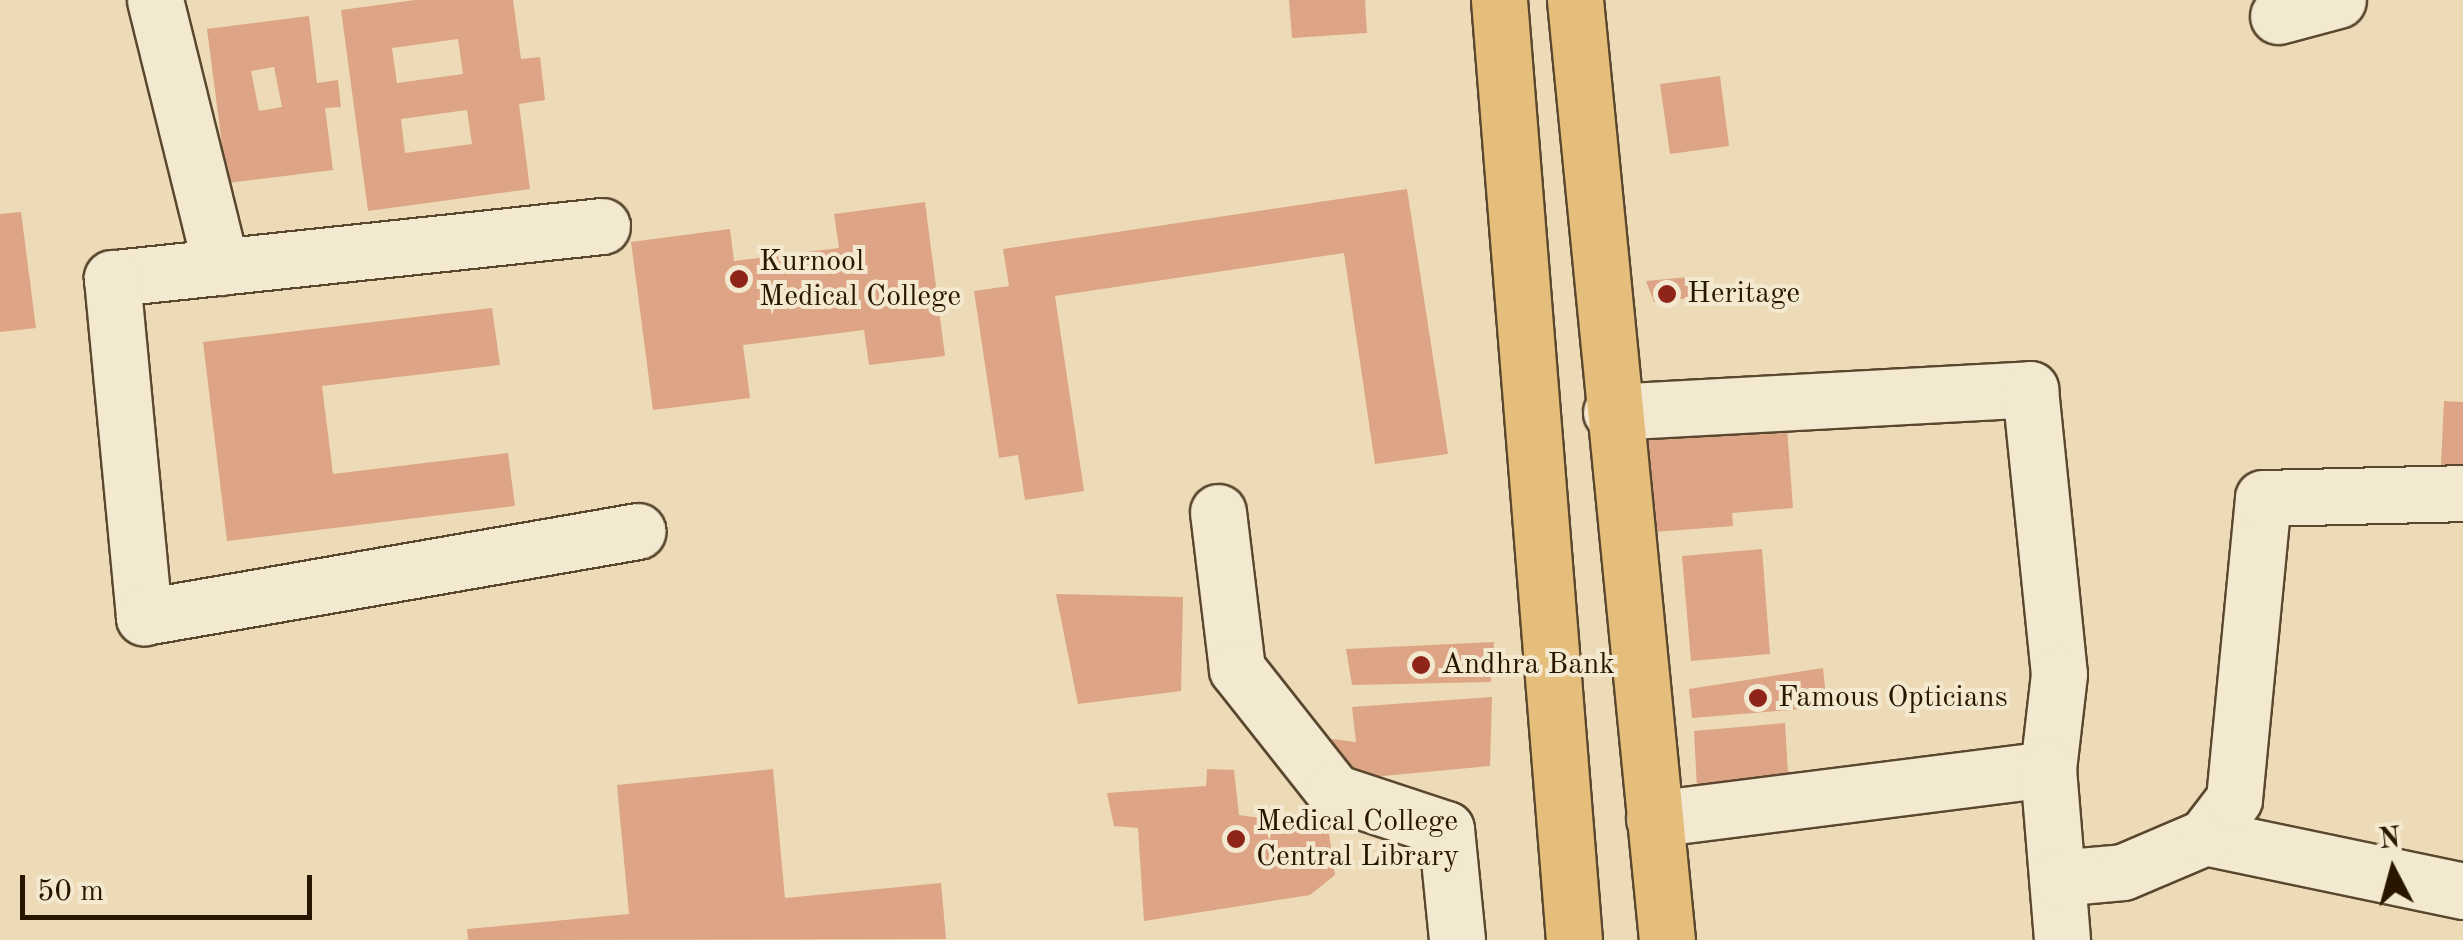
<!DOCTYPE html>
<html>
<head>
<meta charset="utf-8">
<style>
  body { margin:0 }
  #map { position:relative; width:2463px; height:940px; overflow:hidden; background:#ecdbb6; font-family:"Old Standard TT",serif }
  div>[style] { position:absolute }
  [style*='--x'] { left:calc(var(--x)*1px); top:calc(var(--y)*1px); width:calc(var(--w)*1px); rotate:calc(var(--a)*1deg) }
  .building>* { inset:0; background:#dda585 }
  .roads { filter:drop-shadow(2px 0 #59472e) drop-shadow(-2px 0 #59472e) drop-shadow(0 2px #59472e) drop-shadow(0 -2px #59472e) }
  .minor>* { height:55px; margin:-27.5px; padding:0 27.5px; transform-origin:27.5px; border-radius:27.5px; background:#f3e8d0 }
  .major>* { height:55px; margin:-27.5px; padding:0 27.5px; transform-origin:27.5px; border-radius:27.5px; background:#e6be7b }
  .dots>* { width:28px; height:28px; translate:-50% -50%; box-sizing:border-box; border:5px solid #f3e8d0; border-radius:50% }
  span { translate:-50% -50%; white-space:nowrap; text-align:center; line-height:1.15; -webkit-text-stroke:8px #f3e8d0; paint-order:stroke }
  .poi-label { font-size:30px; color:#281600 }
  .left { translate:0 -50%; text-align:left }
  .north { position:absolute; left:2343px; top:820px; width:100px; height:100px; -webkit-text-stroke:8px #f3e8d0; paint-order:stroke; rotate:354deg; font-size:28px; font-weight:700; line-height:40px; text-align:center; color:#281600 }
  .north::after { content:''; display:block; margin:auto; width:35px; height:45px; background:#281600; clip-path:polygon(50% 0,100% 100%,50% 72%,0 100%) }
  .scale { position:absolute; left:20px; top:875px; width:292px; height:45px; box-sizing:border-box; border:5px solid #281600; border-top:0; padding-left:12px; font-size:30px; line-height:35px; white-space:nowrap; color:#281600; -webkit-text-stroke:8px #f3e8d0; paint-order:stroke }
</style>
</head>
<body>
<div id="map">
  <div class="building">
    <i style="clip-path:polygon(evenodd,415px 0,513px 0,521px 59px,540px 57px,545px 100px,519px 104px,530px 189px,368px 211px,341px 10px,415px 0,458px 39px,463px 74px,397px 83px,392px 48px,458px 39px,415px 0,467px 110px,472px 144px,405px 153px,401px 119px,467px 110px)"></i>
    <i style="clip-path:polygon(1289px 0,1365px 0,1367px 33px,1292px 38px)"></i>
    <i style="clip-path:polygon(evenodd,309px 16px,317px 83px,338px 80px,341px 107px,325px 108px,333px 170px,227px 183px,207px 29px,309px 16px,274px 67px,282px 107px,259px 111px,251px 71px,274px 67px)"></i>
    <i style="clip-path:polygon(1720px 76px,1729px 146px,1670px 154px,1660px 84px)"></i>
    <i style="clip-path:polygon(1407px 189px,1448px 454px,1375px 464px,1344px 253px,1055px 296px,1084px 491px,1025px 500px,1018px 455px,999px 458px,974px 291px,1009px 286px,1003px 249px)"></i>
    <i style="clip-path:polygon(925px 202px,945px 356px,869px 365px,864px 330px,743px 345px,750px 398px,653px 410px,631px 242px,730px 229px,734px 261px,839px 248px,834px 214px)"></i>
    <i style="clip-path:polygon(21px 212px,36px 328px,0 332px,0 214px)"></i>
    <i style="clip-path:polygon(1689px 277px,1692px 298px,1654px 302px,1646px 281px)"></i>
    <i style="clip-path:polygon(492px 308px,500px 365px,322px 386px,333px 474px,508px 453px,515px 506px,227px 541px,203px 342px)"></i>
    <i style="clip-path:polygon(2444px 401px,2463px 402px,2463px 487px,2440px 486px)"></i>
    <i style="clip-path:polygon(1787px 427px,1793px 508px,1732px 513px,1733px 526px,1641px 533px,1635px 438px)"></i>
    <i style="clip-path:polygon(1762px 549px,1770px 654px,1691px 661px,1682px 556px)"></i>
    <i style="clip-path:polygon(1056px 594px,1183px 597px,1181px 691px,1078px 704px)"></i>
    <i style="clip-path:polygon(1494px 642px,1491px 682px,1352px 685px,1346px 649px)"></i>
    <i style="clip-path:polygon(1823px 668px,1827px 707px,1692px 718px,1689px 689px)"></i>
    <i style="clip-path:polygon(1492px 697px,1490px 766px,1340px 780px,1332px 739px,1356px 742px,1352px 707px)"></i>
    <i style="clip-path:polygon(1785px 723px,1788px 773px,1697px 788px,1694px 731px)"></i>
    <i style="clip-path:polygon(773px 769px,785px 898px,941px 883px,946px 939px,468px 940px,467px 929px,629px 914px,617px 785px)"></i>
    <i style="clip-path:polygon(1207px 769px,1234px 770px,1239px 815px,1328px 827px,1335px 875px,1310px 895px,1144px 921px,1138px 828px,1114px 826px,1107px 793px,1206px 786px)"></i>
  </div>
  <div class="roads">
    <div class="minor">
      <i style="--x:155;--y:0;--w:275;--a:76.1"></i>
      <i style="--x:2278;--y:16;--w:62;--a:-14.9"></i>
      <i style="--x:602;--y:226;--w:493;--a:173.9"></i>
      <i style="--x:112;--y:278;--w:341;--a:84.6"></i>
      <i style="--x:144;--y:617;--w:501;--a:-9.88"></i>
      <i style="--x:1611;--y:412;--w:420;--a:-3.1"></i>
      <i style="--x:2030;--y:389;--w:286;--a:84.2"></i>
      <i style="--x:2059;--y:674;--w:96;--a:96.6"></i>
      <i style="--x:2048;--y:769;--w:397;--a:172.8"></i>
      <i style="--x:1218;--y:512;--w:158;--a:83.1"></i>
      <i style="--x:1237;--y:669;--w:157;--a:51.7"></i>
      <i style="--x:1334;--y:792;--w:118;--a:18.3"></i>
      <i style="--x:1446;--y:829;--w:112;--a:84.3"></i>
      <i style="--x:2048;--y:769;--w:172;--a:85.3"></i>
      <i style="--x:2205;--y:837;--w:264;--a:11.8"></i>
      <i style="--x:2057;--y:878;--w:66;--a:-5.2"></i>
      <i style="--x:2123;--y:872;--w:89;--a:-23.1"></i>
      <i style="--x:2205;--y:837;--w:48;--a:-52.7"></i>
      <i style="--x:2234;--y:799;--w:302;--a:-84.5"></i>
      <i style="--x:2263;--y:498;--w:200;--a:-1.4"></i>
    </div>
    <div class="major">
      <i style="--x:1499;--y:0;--w:943;--a:85.44"></i>
      <i style="--x:1575;--y:0;--w:944;--a:84.41"></i>
    </div>
  </div>
  <div class="dots">
    <i style="left:739px;top:279px;background:#8f2418"></i>
    <i style="left:1667px;top:294px;background:#8f2418"></i>
    <i style="left:1421px;top:665px;background:#8f2418"></i>
    <i style="left:1758px;top:698px;background:#8f2418"></i>
    <i style="left:1236px;top:839px;background:#8f2418"></i>
  </div>
  <div class="poi-label">
    <span class="left" style="left:759px;top:279px">Kurnool<br>Medical College</span>
    <span class="left" style="left:1687px;top:294px">Heritage</span>
    <span class="left" style="left:1441px;top:665px">Andhra Bank</span>
    <span class="left" style="left:1778px;top:698px">Famous Opticians</span>
    <span class="left" style="left:1256px;top:839px">Medical College<br>Central Library</span>
  </div>
  <div class="north">N</div>
  <div class="scale">50 m</div>
</div>
</body>
</html>
